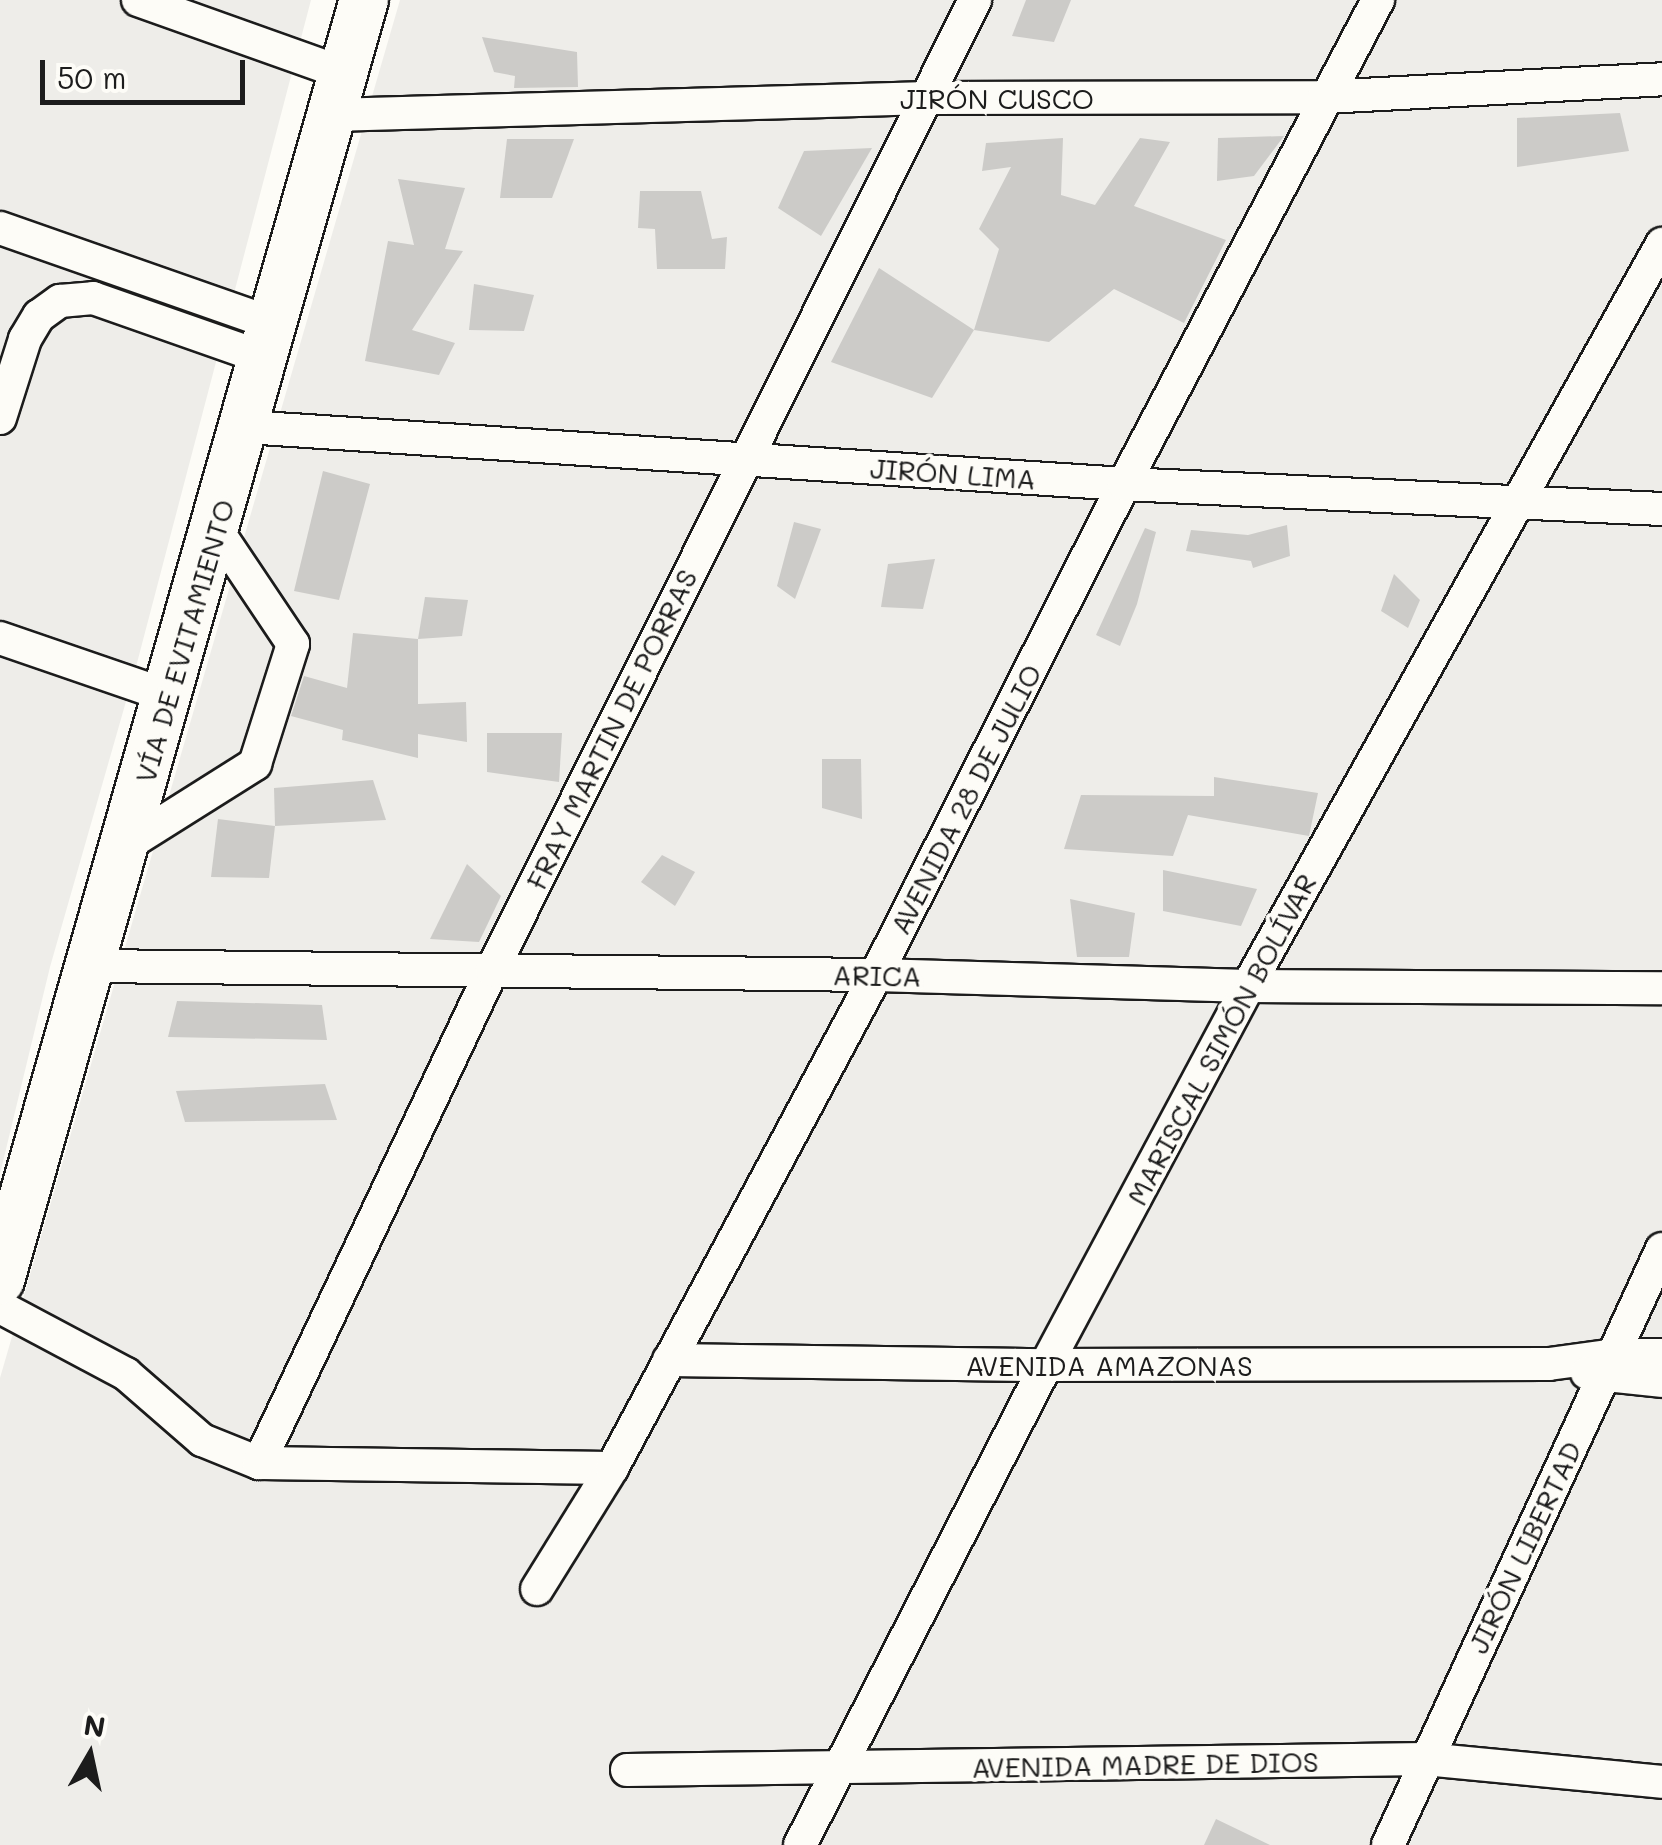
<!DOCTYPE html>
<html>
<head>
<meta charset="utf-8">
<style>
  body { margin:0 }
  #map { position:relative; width:1662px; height:1845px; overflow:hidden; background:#fdfcf7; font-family:Mali,sans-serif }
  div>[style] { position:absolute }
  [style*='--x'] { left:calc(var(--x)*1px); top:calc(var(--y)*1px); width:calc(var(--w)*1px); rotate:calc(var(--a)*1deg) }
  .built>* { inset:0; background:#eeede9 }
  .building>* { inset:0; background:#cccbc8 }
  .roads { filter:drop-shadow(2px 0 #1c1c1c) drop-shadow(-2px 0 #1c1c1c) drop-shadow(0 2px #1c1c1c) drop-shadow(0 -2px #1c1c1c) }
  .minor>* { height:32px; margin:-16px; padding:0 16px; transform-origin:16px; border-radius:16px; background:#fdfcf7 }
  .highway>* { height:48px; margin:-24px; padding:0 24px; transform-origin:24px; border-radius:24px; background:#fdfcf7 }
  span { translate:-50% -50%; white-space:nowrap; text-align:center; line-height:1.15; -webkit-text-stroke:8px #fdfcf7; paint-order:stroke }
  .street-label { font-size:28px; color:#1c1c1c }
  .north { position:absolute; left:40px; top:1705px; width:100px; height:100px; -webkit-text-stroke:8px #fdfcf7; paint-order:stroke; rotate:9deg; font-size:28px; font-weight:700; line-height:40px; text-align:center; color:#1c1c1c }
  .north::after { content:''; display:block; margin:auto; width:35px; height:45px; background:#1c1c1c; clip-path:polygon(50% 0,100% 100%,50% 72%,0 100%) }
  .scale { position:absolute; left:40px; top:60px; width:205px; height:45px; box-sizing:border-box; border:5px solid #1c1c1c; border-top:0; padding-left:12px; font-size:30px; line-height:35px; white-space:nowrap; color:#1c1c1c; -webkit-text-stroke:8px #fdfcf7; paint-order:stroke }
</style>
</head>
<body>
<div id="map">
  <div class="built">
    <i style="clip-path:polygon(0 0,311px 0,137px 663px,50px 967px,0 1174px)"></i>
    <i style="clip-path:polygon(400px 0,1662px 0,1662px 1845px,0 1845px,0 1378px)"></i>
  </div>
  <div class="building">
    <i style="clip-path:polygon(1026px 0,1071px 0,1054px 42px,1012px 36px)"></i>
    <i style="clip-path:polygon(482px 37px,577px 52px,578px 87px,514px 88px,515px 76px,494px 72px)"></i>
    <i style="clip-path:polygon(1620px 113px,1629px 151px,1517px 167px,1517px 118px)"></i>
    <i style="clip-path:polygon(1284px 136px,1254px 176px,1217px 181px,1218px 138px)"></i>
    <i style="clip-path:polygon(1063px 138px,1061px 195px,1095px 205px,1140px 138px,1170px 142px,1134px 206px,1226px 240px,1184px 323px,1114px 289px,1049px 342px,974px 330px,999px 249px,979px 229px,1011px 167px,982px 171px,986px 143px)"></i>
    <i style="clip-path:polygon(507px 139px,574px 139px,552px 198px,500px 198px)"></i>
    <i style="clip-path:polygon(872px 148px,821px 236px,778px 208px,804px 151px)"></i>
    <i style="clip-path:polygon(398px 179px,465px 188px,445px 249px,463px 251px,412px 330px,455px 343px,439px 375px,365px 361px,388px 241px,414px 245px)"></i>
    <i style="clip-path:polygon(640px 191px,701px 191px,712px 239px,727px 237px,725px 269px,657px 269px,655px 229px,638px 228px)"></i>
    <i style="clip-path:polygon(879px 268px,974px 330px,932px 398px,831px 362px)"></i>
    <i style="clip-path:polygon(474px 284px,534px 295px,524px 331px,469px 330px)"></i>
    <i style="clip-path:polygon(323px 471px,370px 484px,339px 600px,294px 591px)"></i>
    <i style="clip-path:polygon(794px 522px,821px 529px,795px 599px,777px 586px)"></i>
    <i style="clip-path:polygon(1287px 525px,1290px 556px,1253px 568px,1251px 561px,1186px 551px,1191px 530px,1248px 535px)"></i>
    <i style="clip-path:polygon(1145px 528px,1156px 532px,1137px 604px,1120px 646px,1096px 635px)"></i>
    <i style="clip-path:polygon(935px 559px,923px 609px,881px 607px,888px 564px)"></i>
    <i style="clip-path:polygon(1394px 574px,1420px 600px,1408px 628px,1381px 611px)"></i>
    <i style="clip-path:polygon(425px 597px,468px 600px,462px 636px,418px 639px)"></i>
    <i style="clip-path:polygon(353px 633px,418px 639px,418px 704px,466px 702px,467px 742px,418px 734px,418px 758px,342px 740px,343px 730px,291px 716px,304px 676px,347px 688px)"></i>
    <i style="clip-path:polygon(487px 733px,562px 733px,559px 782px,487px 772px)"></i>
    <i style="clip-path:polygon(822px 759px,861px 759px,862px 819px,822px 808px)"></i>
    <i style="clip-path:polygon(1214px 777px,1318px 793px,1309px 836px,1188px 815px,1173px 856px,1064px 849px,1081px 795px,1214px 796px)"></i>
    <i style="clip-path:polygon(373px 780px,386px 820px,275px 826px,274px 788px)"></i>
    <i style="clip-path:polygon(218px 819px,275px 826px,269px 878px,211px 877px)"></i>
    <i style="clip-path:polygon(662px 855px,695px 872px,675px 906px,641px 882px)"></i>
    <i style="clip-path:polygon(467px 864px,501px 896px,479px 942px,430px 939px)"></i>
    <i style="clip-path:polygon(1163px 870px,1257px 889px,1241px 926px,1163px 911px)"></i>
    <i style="clip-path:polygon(1070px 899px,1135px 913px,1129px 957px,1077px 957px)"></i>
    <i style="clip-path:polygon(177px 1001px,322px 1005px,327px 1040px,168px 1037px)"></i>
    <i style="clip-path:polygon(325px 1084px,337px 1120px,185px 1122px,176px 1091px)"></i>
    <i style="clip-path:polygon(1216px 1819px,1270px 1845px,1204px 1845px)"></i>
  </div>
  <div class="roads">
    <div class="minor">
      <i style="--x:138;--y:0;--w:218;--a:19.6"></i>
      <i style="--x:332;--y:115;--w:596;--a:-1.63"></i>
      <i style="--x:928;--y:98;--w:396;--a:-0.1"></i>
      <i style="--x:1324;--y:97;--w:338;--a:-3"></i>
      <i style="--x:0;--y:228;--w:290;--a:19.3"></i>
      <i style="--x:0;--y:418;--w:83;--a:-72.4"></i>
      <i style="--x:25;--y:339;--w:27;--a:-59"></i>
      <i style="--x:39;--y:316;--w:26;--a:-36"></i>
      <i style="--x:60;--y:301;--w:33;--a:-5"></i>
      <i style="--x:93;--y:298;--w:181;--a:19.3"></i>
      <i style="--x:245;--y:427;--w:881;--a:3.71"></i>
      <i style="--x:1124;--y:484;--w:539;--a:2.66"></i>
      <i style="--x:0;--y:638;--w:178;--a:19"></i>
      <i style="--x:125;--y:846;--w:154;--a:-32.2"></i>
      <i style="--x:255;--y:764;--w:126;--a:-72.4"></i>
      <i style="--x:293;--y:644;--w:138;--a:-123.8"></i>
      <i style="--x:93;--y:966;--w:783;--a:0.66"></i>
      <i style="--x:876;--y:975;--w:372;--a:1.7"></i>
      <i style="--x:1248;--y:986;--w:414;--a:0.3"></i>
      <i style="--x:0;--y:1307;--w:143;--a:28"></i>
      <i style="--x:126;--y:1374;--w:101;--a:41"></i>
      <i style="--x:202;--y:1440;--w:61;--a:22"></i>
      <i style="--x:259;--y:1463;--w:353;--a:0.8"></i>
      <i style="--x:669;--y:1360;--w:377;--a:0.8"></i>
      <i style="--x:1046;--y:1365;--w:503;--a:-0.11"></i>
      <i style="--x:1549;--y:1364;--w:68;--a:-7.7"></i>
      <i style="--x:1616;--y:1355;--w:46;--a:0"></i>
      <i style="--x:1587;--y:1373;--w:75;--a:6.1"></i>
      <i style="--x:259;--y:1463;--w:545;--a:-64.7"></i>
      <i style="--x:492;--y:970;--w:1084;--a:-63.53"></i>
      <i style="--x:537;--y:1589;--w:142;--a:-58.2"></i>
      <i style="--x:612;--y:1468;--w:559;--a:-61.83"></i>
      <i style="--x:876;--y:975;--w:550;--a:-63.2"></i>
      <i style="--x:1124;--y:484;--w:547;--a:-62.31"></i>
      <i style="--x:627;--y:1770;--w:798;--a:-0.79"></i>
      <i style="--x:1425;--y:1759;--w:238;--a:5.5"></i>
      <i style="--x:800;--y:1845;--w:539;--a:-62.86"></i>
      <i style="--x:1046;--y:1365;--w:429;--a:-61.9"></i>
      <i style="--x:1248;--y:986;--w:850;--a:-60.84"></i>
      <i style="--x:1388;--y:1845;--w:656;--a:-65.31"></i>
    </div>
    <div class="highway">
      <i style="--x:0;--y:1280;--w:1331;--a:-74.13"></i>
    </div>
  </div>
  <div class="street-label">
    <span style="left:997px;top:98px">JIRÓN CUSCO</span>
    <span style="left:953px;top:473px;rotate:4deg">JIRÓN LIMA</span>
    <span style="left:184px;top:641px;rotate:-74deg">VÍA DE EVITAMIENTO</span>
    <span style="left:611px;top:729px;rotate:-64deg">FRAY MARTIN DE PORRAS</span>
    <span style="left:965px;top:799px;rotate:-63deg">AVENIDA 28 DE JULIO</span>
    <span style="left:877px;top:975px;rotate:1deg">ARICA</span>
    <span style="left:1221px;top:1039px;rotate:-62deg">MARISCAL SIMÓN BOLÍVAR</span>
    <span style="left:1109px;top:1365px">AVENIDA AMAZONAS</span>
    <span style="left:1524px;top:1547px;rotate:-65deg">JIRÓN LIBERTAD</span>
    <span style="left:1145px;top:1764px;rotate:-1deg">AVENIDA MADRE DE DIOS</span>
  </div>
  <div class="north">N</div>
  <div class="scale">50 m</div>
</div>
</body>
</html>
